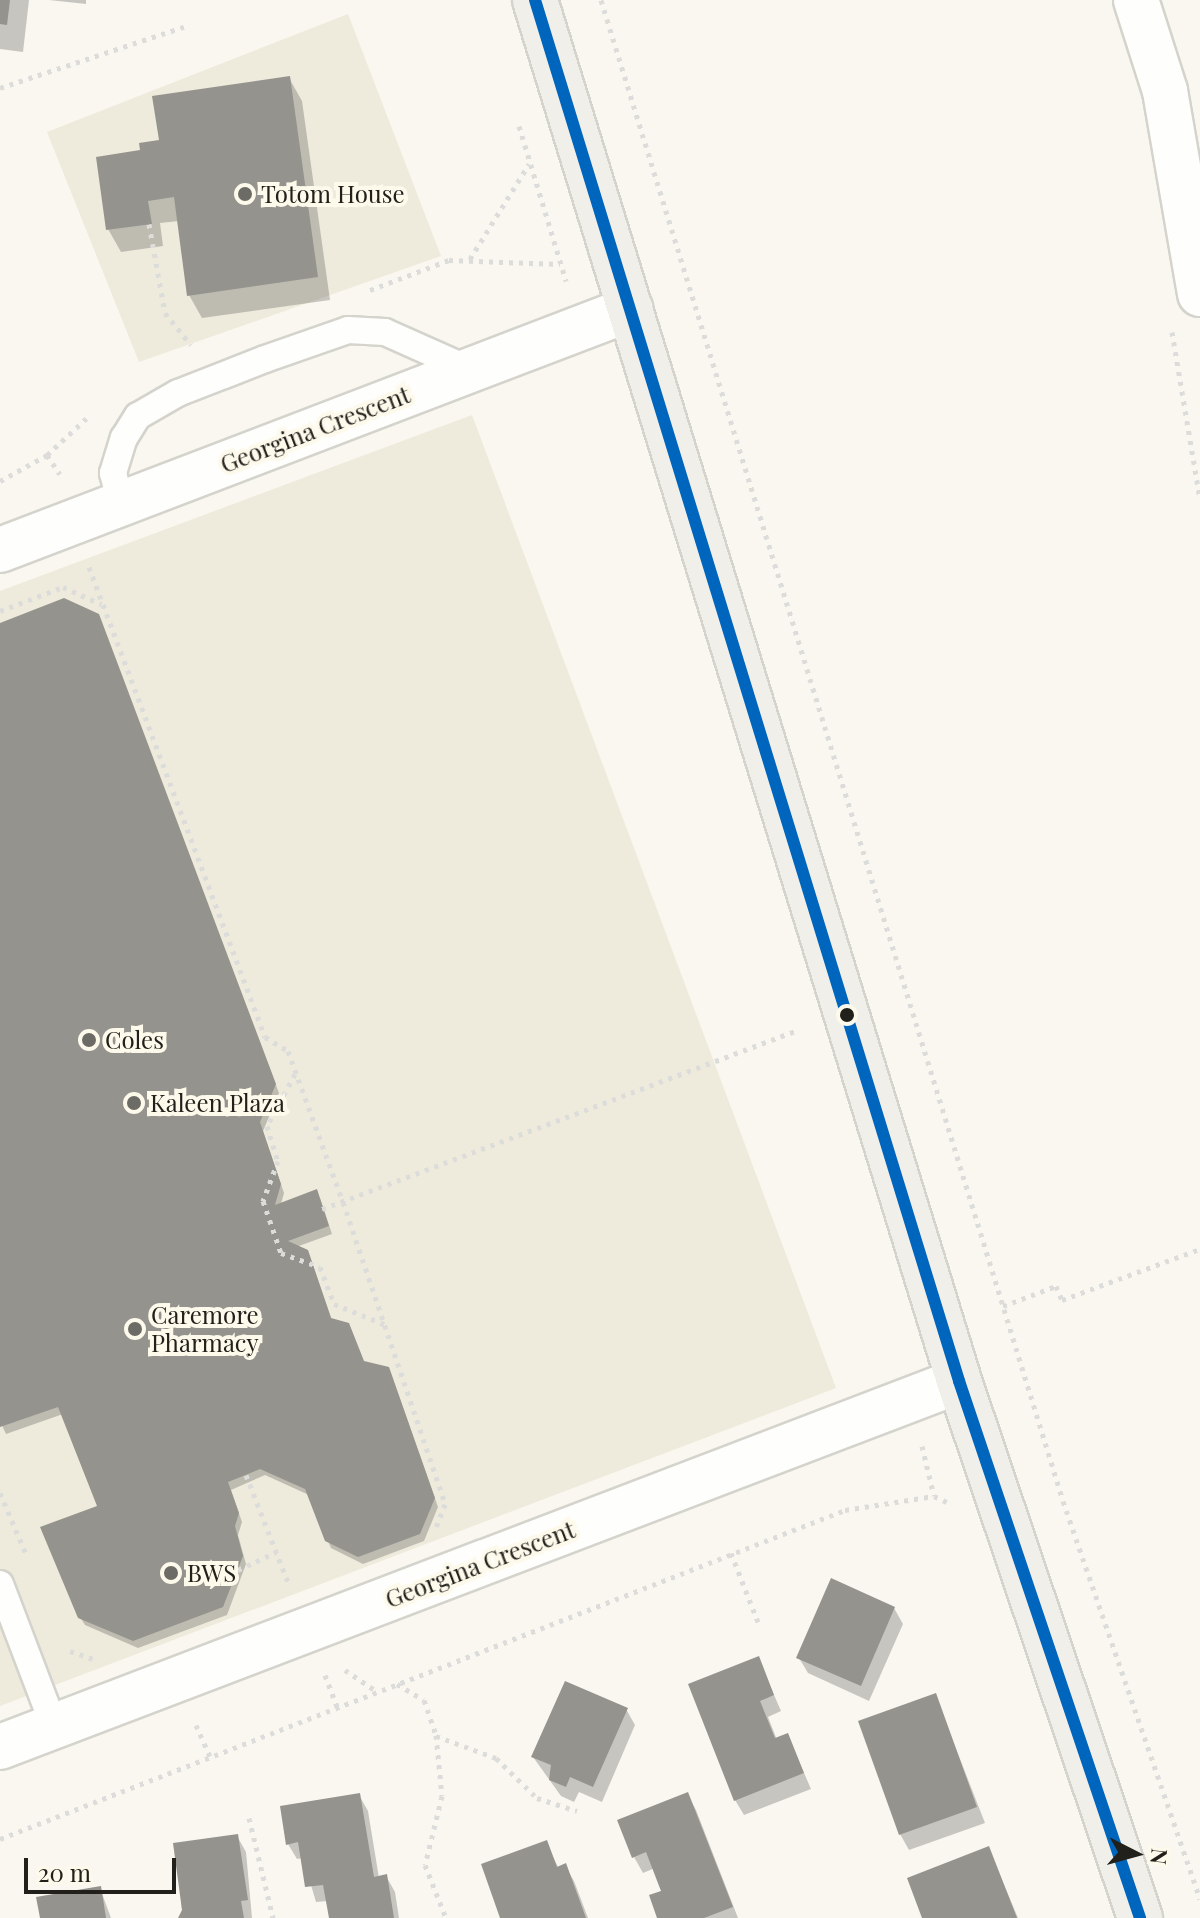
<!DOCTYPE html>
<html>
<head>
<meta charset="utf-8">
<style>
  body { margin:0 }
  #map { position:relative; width:1200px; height:1918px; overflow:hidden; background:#f9f7ef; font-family:"Playfair Display",serif }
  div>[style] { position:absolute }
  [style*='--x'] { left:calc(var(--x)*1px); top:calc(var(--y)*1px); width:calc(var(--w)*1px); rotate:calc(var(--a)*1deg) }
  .built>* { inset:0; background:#eeebdc }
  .shadow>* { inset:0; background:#0003 }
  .building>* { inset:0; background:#94938d }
  .path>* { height:5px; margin-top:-2.5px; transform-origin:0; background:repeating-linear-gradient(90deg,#dcdcda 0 4px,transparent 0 10px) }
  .roads { filter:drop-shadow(2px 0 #d4d3cc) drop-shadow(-2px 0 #d4d3cc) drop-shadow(0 2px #d4d3cc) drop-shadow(0 -2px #d4d3cc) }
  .lane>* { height:26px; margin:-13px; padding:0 13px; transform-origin:13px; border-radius:13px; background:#fefefd }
  .street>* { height:44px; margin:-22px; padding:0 22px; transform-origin:22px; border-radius:22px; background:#fefefd }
  .secondary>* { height:44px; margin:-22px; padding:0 22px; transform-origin:22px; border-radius:22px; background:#f1efe9 }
  .bus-1>* { height:12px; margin:-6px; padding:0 6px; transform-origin:6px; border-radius:6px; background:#0065bd }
  .dots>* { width:22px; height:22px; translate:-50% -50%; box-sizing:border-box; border:4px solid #fdf9eb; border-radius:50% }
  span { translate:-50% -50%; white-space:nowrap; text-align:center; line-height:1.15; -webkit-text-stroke:8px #fdf9eb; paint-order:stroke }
  .poi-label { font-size:24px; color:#21201b }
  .left { translate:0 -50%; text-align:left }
  .street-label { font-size:24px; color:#21201b }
  .north { position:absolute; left:1096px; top:1814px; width:80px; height:80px; -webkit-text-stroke:6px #fdf9eb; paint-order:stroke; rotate:96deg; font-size:22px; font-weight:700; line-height:32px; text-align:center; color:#21201b }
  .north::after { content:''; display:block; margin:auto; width:28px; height:36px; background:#21201b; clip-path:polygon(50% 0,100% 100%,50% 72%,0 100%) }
  .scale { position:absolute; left:24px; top:1858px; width:152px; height:36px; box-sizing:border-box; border:4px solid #21201b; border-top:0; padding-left:10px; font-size:24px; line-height:28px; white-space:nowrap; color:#21201b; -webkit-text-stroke:6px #fdf9eb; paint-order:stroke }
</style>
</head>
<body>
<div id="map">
  <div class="built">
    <i style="clip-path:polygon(348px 14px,441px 256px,139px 362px,47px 132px)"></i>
    <i style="clip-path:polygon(472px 415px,836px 1388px,0 1706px,0 591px)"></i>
  </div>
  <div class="shadow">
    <i style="clip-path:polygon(0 0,29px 0,23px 52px,0 49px)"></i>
    <i style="clip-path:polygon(49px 0,86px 0,86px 4px)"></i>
    <i style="clip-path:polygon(289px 78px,302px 101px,330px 300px,202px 318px,189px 295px,179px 221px,160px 223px,163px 246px,121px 252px,108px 229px,142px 152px)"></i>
    <i style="clip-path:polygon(98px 615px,279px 1093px,263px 1131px,284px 1193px,281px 1204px,320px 1198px,332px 1234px,296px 1247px,311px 1260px,332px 1320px,365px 1364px,388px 1369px,392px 1377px,438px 1507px,424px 1541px,363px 1564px,331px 1548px,309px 1495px,265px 1475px,231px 1490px,242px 1522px,238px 1535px,246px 1564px,227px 1615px,138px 1648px,85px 1625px,80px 1617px,99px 1507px,63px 1414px,6px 1434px,0 1421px,0 625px)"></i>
    <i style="clip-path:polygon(894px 1608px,903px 1624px,869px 1701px,808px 1673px,799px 1658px)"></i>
    <i style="clip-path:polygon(758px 1658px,781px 1711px,768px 1717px,777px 1740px,788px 1736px,811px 1789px,744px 1815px,735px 1800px)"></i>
    <i style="clip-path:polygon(935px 1695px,985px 1823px,909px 1850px,900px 1834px)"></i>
    <i style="clip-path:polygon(626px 1709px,635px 1725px,602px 1802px,579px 1792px,574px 1802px,561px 1796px,533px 1757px)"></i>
    <i style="clip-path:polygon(687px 1794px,696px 1810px,738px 1918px,660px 1918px,664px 1892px,655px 1868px,643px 1873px,634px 1857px)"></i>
    <i style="clip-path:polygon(359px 1795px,368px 1811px,379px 1878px,386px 1876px,395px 1892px,399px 1918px,331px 1918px,328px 1901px,316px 1902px,303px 1858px,297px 1859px,288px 1844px)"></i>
    <i style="clip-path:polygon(237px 1836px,246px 1852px,252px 1918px,183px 1918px,175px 1845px)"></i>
    <i style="clip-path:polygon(546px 1842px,559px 1869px,565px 1866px,574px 1881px,588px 1918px,502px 1918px)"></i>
    <i style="clip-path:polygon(989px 1849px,1018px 1918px,924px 1918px)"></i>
    <i style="clip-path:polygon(100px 1888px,111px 1918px,42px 1918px)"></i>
  </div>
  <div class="building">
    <i style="clip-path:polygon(0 0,10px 0,7px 25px,0 24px)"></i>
    <i style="clip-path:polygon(290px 76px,318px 277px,187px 296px,174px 197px,148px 201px,152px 224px,106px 230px,96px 157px,140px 150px,139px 143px,159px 140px,152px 96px)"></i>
    <i style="clip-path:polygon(64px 598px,99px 614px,276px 1084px,260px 1122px,281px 1184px,275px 1205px,317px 1189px,329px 1226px,288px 1241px,308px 1250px,331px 1318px,349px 1323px,364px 1361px,389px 1367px,435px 1498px,420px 1534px,358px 1557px,325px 1541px,305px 1489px,260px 1469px,228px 1482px,239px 1513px,235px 1526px,243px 1556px,223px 1607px,133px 1641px,78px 1618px,40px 1527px,97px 1506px,58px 1407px,0 1427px,0 623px)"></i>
    <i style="clip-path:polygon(831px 1578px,895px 1607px,861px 1686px,796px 1658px)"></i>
    <i style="clip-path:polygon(759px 1656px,774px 1695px,760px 1701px,775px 1738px,788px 1733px,804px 1773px,734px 1801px,688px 1684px)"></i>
    <i style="clip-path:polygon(565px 1681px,628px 1708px,593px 1787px,570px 1777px,566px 1787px,549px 1780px,551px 1765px,531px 1757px)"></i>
    <i style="clip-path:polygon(936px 1693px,977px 1807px,899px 1835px,858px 1721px)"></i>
    <i style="clip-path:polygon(688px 1792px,733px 1907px,704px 1918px,657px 1918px,649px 1895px,661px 1891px,646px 1852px,632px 1858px,617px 1820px)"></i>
    <i style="clip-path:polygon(360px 1793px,374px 1877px,387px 1874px,394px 1918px,329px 1918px,323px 1885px,305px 1887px,298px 1842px,286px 1845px,280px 1806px)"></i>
    <i style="clip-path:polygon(238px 1834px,248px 1900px,241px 1901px,244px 1918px,178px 1918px,182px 1910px,173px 1843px)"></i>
    <i style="clip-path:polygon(547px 1840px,557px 1867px,566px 1863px,586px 1918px,500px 1918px,481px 1864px)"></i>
    <i style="clip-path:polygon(989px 1846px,1017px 1918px,922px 1918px,907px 1878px)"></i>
    <i style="clip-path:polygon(101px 1886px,106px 1918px,40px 1918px,36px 1897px)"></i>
  </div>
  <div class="path">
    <i style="--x:601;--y:0;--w:1570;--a:72.89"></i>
    <i style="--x:1063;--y:1501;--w:421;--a:71"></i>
    <i style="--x:0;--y:88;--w:199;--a:-18.4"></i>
    <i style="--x:519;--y:126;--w:162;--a:73.1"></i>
    <i style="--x:149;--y:224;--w:90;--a:79.8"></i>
    <i style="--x:165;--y:313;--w:41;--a:50.9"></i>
    <i style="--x:470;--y:259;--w:112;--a:-58.2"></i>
    <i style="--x:370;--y:290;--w:85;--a:-20.8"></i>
    <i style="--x:449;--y:260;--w:111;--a:2.1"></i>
    <i style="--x:1172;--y:332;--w:169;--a:80.5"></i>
    <i style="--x:47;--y:455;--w:23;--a:56"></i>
    <i style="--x:0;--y:481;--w:54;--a:-29"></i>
    <i style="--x:47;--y:455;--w:57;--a:-42.9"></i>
    <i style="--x:89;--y:567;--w:502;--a:69.47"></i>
    <i style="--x:265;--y:1037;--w:27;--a:31"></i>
    <i style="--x:288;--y:1051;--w:161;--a:70"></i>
    <i style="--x:343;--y:1202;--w:319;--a:71.3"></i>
    <i style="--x:445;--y:1504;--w:26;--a:111"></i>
    <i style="--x:0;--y:611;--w:67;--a:-20.9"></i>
    <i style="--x:63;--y:587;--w:42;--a:24.1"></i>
    <i style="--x:295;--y:1074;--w:59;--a:118.3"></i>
    <i style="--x:267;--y:1126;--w:37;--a:73"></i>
    <i style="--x:278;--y:1161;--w:43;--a:110.6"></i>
    <i style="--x:263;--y:1201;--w:55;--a:70.9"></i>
    <i style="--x:281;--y:1253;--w:41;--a:19.7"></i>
    <i style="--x:320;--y:1267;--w:40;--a:69"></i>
    <i style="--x:334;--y:1304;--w:54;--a:21.8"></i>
    <i style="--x:322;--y:1209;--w:509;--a:-20.61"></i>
    <i style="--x:1003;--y:1306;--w:57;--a:-20.7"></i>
    <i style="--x:1056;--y:1286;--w:15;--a:67"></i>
    <i style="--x:1062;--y:1300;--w:147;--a:-20.3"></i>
    <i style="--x:922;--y:1446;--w:51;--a:76.5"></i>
    <i style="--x:934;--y:1496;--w:14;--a:25"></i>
    <i style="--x:246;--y:1475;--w:120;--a:68.6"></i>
    <i style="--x:0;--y:1493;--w:66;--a:66.9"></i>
    <i style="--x:731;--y:1553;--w:79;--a:68.6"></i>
    <i style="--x:238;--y:1570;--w:42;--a:-25.3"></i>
    <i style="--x:70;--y:1651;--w:24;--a:19"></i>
    <i style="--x:345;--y:1670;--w:37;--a:34"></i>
    <i style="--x:325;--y:1675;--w:34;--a:69"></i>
    <i style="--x:397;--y:1684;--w:31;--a:31"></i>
    <i style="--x:424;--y:1700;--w:37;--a:71"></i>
    <i style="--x:436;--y:1735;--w:61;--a:84.4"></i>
    <i style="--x:442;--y:1796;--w:71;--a:103.8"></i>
    <i style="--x:425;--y:1865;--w:57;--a:68.4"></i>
    <i style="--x:196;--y:1725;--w:35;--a:66"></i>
    <i style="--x:436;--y:1736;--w:64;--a:20.1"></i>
    <i style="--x:496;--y:1758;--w:57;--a:44.3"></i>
    <i style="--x:537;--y:1798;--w:42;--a:18"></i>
    <i style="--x:249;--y:1818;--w:103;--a:76.5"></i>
    <i style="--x:0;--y:1839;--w:907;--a:-21.27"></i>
    <i style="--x:845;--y:1510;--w:90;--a:-8.9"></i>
  </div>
  <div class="roads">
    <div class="lane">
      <i style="--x:121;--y:503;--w:31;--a:-105"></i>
      <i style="--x:113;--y:473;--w:37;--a:-73"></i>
      <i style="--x:124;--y:438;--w:26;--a:-58"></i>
      <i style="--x:138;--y:416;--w:46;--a:-29.9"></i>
      <i style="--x:178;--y:393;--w:93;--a:-21.3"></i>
      <i style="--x:265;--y:359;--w:88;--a:-19.3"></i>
      <i style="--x:348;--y:330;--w:37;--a:3"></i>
      <i style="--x:385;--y:332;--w:93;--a:24.1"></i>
      <i style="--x:0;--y:1584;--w:152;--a:69.2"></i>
    </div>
    <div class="street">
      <i style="--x:1136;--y:0;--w:96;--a:72.3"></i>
      <i style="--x:1165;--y:91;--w:206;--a:80.2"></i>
      <i style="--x:0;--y:550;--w:675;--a:-20.93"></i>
      <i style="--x:0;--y:1747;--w:1026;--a:-20.89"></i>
    </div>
    <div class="secondary">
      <i style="--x:535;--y:0;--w:1445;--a:72.93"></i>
      <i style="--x:959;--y:1381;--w:567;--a:71.37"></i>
    </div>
  </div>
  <div class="bus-1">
    <i style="--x:535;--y:0;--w:1445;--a:72.93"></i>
    <i style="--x:959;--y:1381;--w:567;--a:71.37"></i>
  </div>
  <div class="dots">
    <i style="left:245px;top:194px;background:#6d6b65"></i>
    <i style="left:847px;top:1015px;background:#21201b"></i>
    <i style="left:89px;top:1040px;background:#6d6b65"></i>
    <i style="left:134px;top:1103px;background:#6d6b65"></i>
    <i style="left:135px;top:1329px;background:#6d6b65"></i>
    <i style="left:171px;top:1573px;background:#6d6b65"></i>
  </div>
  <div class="poi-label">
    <span class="left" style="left:261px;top:194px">Totom House</span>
    <span class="left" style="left:105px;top:1040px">Coles</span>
    <span class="left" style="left:150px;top:1103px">Kaleen Plaza</span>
    <span class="left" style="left:151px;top:1329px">Caremore<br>Pharmacy</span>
    <span class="left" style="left:187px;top:1573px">BWS</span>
  </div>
  <div class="street-label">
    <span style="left:315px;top:429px;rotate:-21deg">Georgina Crescent</span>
    <span style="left:480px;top:1564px;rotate:-21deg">Georgina Crescent</span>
  </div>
  <div class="north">N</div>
  <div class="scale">20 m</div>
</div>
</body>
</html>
